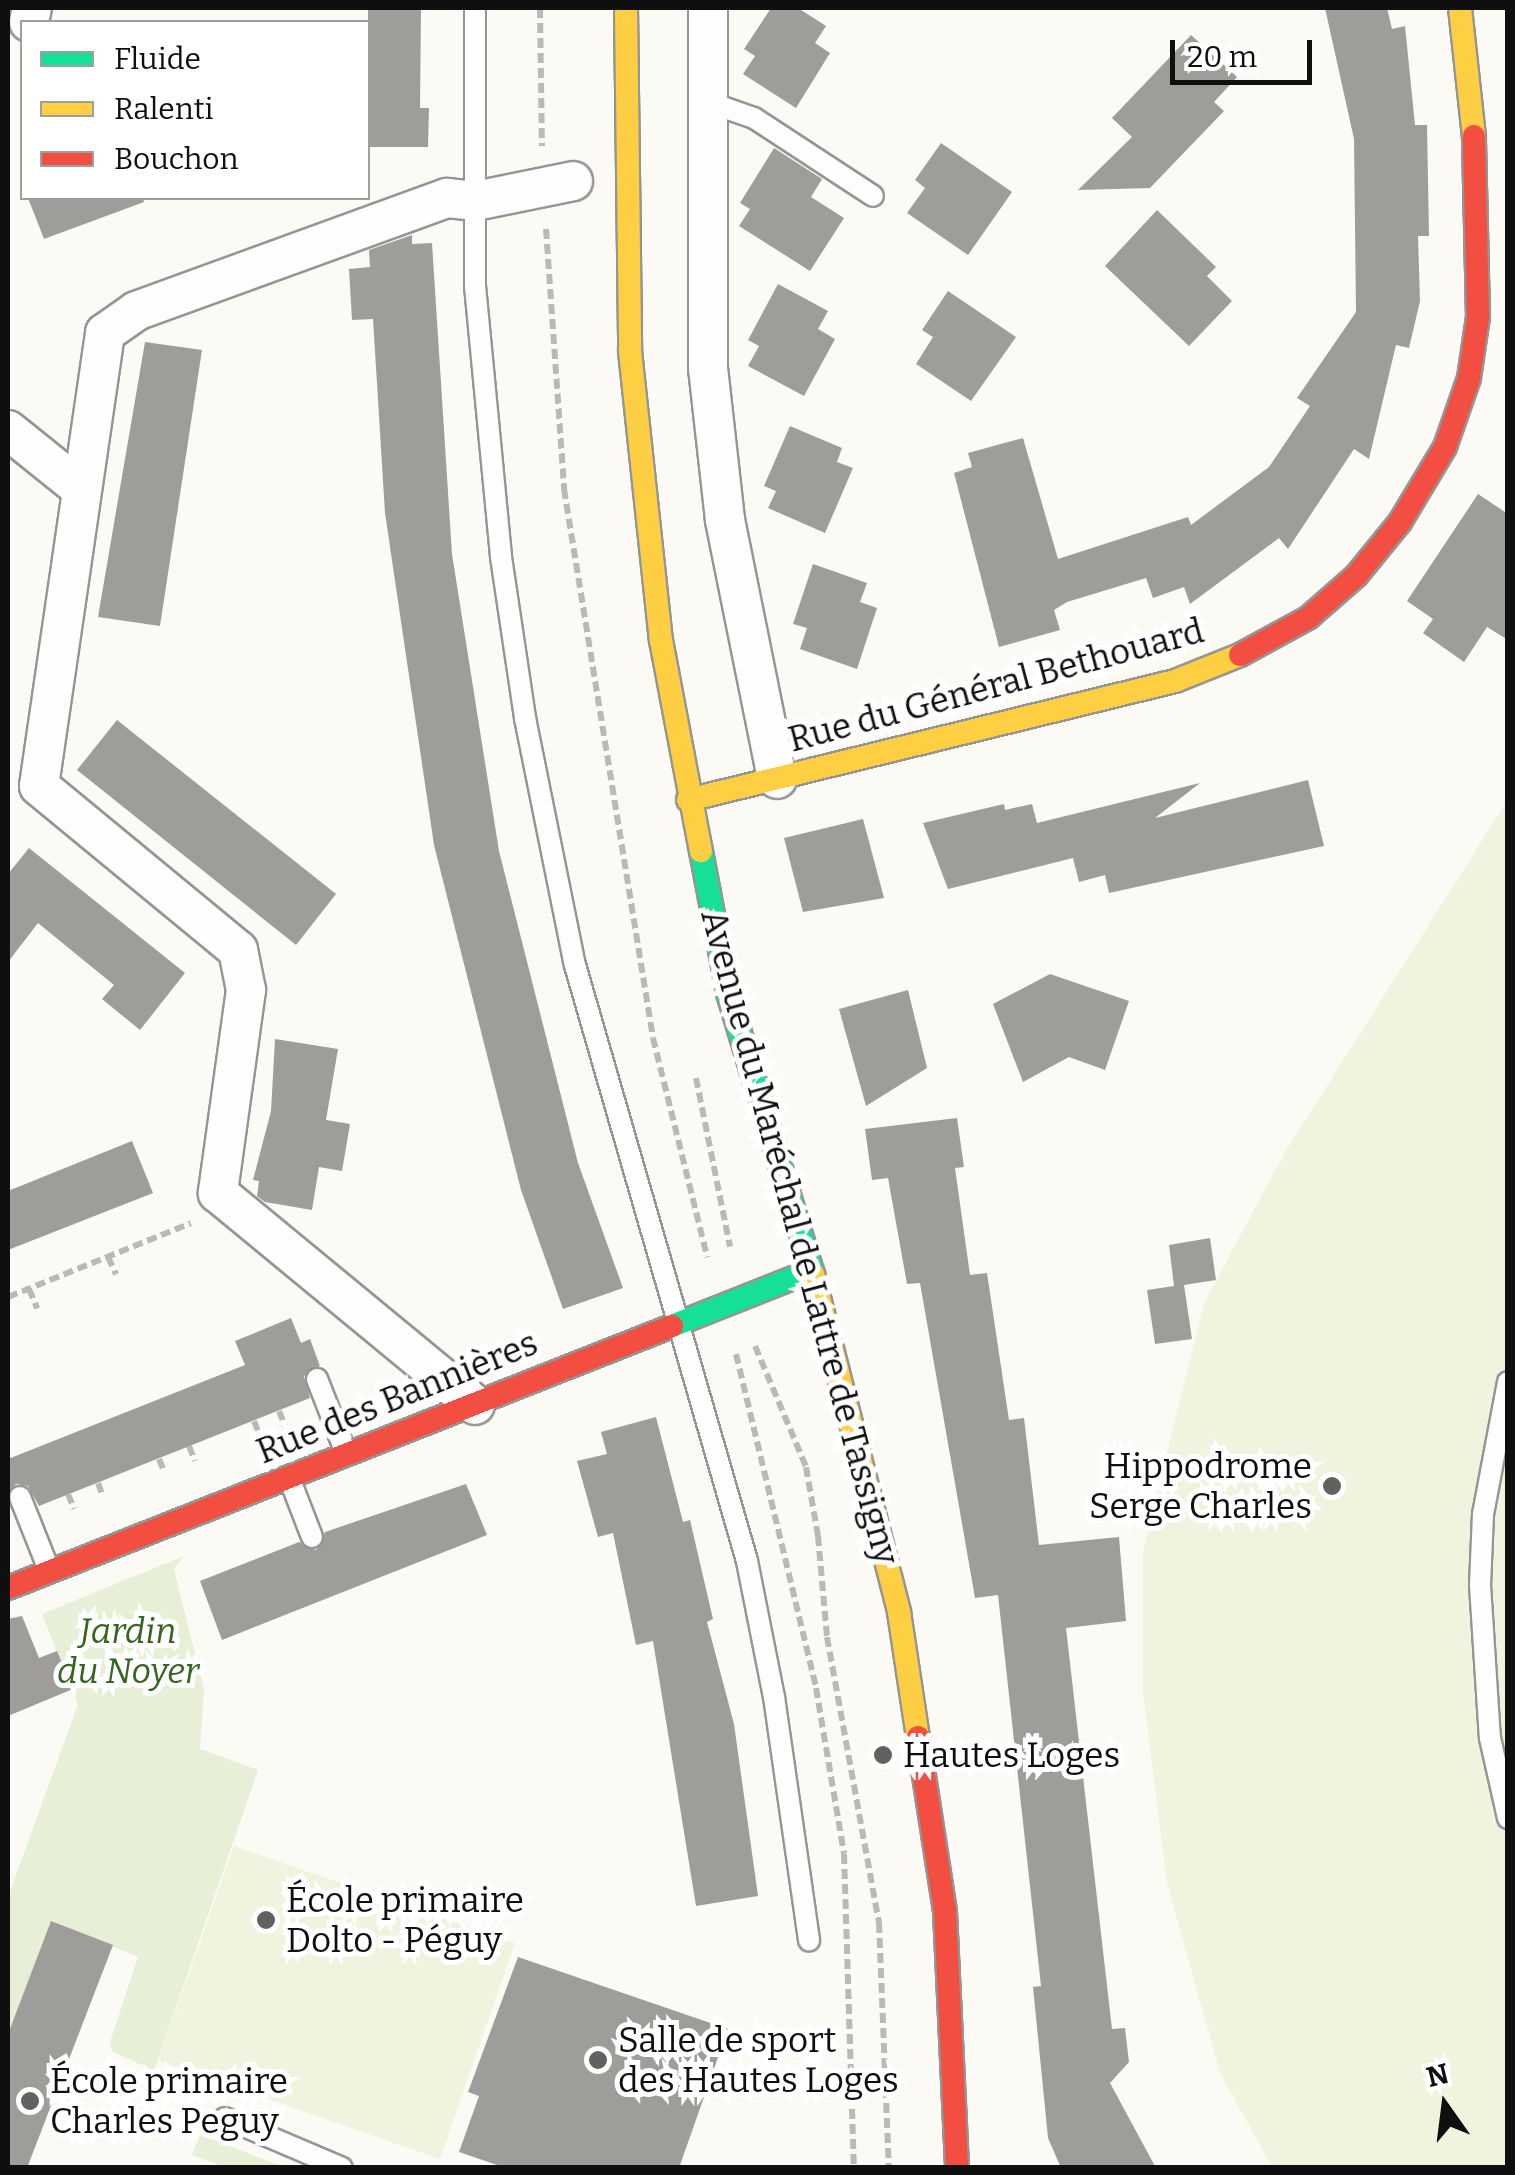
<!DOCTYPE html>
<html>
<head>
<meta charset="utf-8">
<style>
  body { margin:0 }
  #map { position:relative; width:1515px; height:2175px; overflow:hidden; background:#fbfaf5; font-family:Bitter,serif }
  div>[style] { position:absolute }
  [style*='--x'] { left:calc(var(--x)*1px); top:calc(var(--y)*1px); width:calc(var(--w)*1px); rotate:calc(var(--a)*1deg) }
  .green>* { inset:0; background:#e7f0d6 }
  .pitch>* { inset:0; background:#f0f4df }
  .building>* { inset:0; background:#9f9d9a }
  .path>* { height:6px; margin-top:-3px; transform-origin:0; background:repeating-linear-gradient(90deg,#b9b9b8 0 10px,transparent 0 15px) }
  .roads { filter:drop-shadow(2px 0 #959593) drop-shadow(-2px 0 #959593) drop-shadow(0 2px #959593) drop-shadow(0 -2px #959593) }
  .lane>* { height:20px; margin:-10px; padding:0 10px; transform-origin:10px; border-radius:10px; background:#fefefe }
  .street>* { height:38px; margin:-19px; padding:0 19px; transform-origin:19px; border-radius:19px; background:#fefefe }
  .fast>* { height:22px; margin:-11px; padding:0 11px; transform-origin:11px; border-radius:11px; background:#16e098 }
  .slow>* { height:22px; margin:-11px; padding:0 11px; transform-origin:11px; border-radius:11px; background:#ffcf43 }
  .jam>* { height:22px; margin:-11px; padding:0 11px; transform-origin:11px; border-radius:11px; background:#f24e42 }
  .dots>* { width:28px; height:28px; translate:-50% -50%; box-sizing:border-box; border:5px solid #fff; border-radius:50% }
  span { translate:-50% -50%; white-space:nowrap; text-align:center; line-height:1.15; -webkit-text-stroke:10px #fff; paint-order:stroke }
  .street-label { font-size:35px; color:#0f0f0f }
  .poi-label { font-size:35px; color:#0f0f0f }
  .right { translate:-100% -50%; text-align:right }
  .left { translate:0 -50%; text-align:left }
  .park-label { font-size:35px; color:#356521; font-style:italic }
  .frame { position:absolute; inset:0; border:10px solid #0f0f0f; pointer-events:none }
  .legend { position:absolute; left:20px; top:20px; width:350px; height:180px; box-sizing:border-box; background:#fff; border:2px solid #9f9f9f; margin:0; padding:12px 18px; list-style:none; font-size:30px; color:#0f0f0f }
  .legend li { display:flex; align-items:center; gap:20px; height:50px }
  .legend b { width:50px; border:2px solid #9f9f9f }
  .north { position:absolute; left:1395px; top:2055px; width:100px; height:100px; -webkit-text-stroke:8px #fff; paint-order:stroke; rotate:346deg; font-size:28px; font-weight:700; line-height:40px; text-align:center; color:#0f0f0f }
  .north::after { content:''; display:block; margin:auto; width:35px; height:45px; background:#0f0f0f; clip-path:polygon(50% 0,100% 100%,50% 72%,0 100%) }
  .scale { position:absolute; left:1170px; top:40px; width:142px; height:45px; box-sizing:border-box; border:5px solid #0f0f0f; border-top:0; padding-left:12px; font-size:30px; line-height:35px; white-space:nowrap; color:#0f0f0f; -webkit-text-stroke:8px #fff; paint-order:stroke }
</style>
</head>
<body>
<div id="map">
  <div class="green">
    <i style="clip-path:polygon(184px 1556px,174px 1569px,204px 1690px,200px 1749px,258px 1770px,154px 2071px,112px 2051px,110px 2042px,138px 1957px,52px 1921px,8px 2034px,8px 1897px,78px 1704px,42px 1614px)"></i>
    <i style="clip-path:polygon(200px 2135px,284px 2167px,224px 2167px,192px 2155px)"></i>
  </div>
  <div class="pitch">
    <i style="clip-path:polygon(1507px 801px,1507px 2167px,1272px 2167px,1220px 2073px,1167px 1883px,1143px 1692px,1143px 1551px,1204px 1303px,1284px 1154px)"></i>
    <i style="clip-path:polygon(234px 1846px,515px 1943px,440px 2159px,158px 2061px)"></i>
  </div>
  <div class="building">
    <i style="clip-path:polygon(368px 8px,421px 8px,420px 108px,429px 108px,428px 147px,368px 147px)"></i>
    <i style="clip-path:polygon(771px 8px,798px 8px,826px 26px,815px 43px,830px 53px,796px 108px,743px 74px,755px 56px,744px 49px)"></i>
    <i style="clip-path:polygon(1325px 8px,1387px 8px,1392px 29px,1405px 26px,1415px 125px,1427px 125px,1429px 236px,1418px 236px,1420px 301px,1409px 348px,1396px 345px,1369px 459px,1354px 449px,1288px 549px,1279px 538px,1190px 604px,1184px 587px,1153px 598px,1146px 578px,1067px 602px,1054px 610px,1060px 630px,999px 647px,954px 473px,972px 467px,968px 453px,1023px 438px,1058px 559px,1188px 517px,1191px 525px,1269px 467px,1310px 406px,1297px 398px,1356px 312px,1354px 139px)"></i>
    <i style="clip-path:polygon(1191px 35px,1237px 77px,1214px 102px,1224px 111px,1150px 188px,1078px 190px,1132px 137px,1112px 118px)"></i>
    <i style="clip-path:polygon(941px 143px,1012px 192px,968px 255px,907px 213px,925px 188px,915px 180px)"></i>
    <i style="clip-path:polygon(774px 148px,822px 179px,811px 197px,844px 218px,810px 271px,739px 226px,750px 209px,740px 203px)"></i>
    <i style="clip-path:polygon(28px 198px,143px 198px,144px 202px,44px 239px)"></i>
    <i style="clip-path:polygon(1157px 210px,1216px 267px,1207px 276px,1232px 301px,1189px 346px,1105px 266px)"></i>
    <i style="clip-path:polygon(412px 235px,412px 244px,432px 243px,452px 554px,499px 851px,578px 1163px,623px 1288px,563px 1309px,521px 1190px,434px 845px,385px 513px,373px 319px,352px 320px,349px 269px,370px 267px,369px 250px)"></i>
    <i style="clip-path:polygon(778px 284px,828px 311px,818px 329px,835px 339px,804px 396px,748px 366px,759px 346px,748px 340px)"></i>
    <i style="clip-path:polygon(948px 291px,1016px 337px,971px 401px,916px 364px,933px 337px,922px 330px)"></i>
    <i style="clip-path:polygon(145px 342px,202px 350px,160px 626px,98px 617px)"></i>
    <i style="clip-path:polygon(790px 426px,842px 448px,837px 462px,853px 468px,825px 533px,768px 508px,776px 491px,764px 486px)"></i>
    <i style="clip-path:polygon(1478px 494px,1508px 514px,1508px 640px,1487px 627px,1464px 662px,1423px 633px,1433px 619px,1407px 601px)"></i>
    <i style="clip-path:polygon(813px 564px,867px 583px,860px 602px,877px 608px,857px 669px,800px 649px,807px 628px,793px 624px)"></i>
    <i style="clip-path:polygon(117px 720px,336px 894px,296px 945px,77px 770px)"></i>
    <i style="clip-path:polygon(1308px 780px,1324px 846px,1109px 893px,1105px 875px,1079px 882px,1073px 858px,948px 889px,923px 823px,1004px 804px,1005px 810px,1032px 804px,1037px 823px,1200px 783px,1155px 818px)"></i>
    <i style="clip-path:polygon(863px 819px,884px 898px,803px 912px,784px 838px)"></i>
    <i style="clip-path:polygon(29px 848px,185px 973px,140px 1030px,102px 999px,114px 985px,38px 923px,8px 962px,8px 874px)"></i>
    <i style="clip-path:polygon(1050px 974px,1129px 1001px,1105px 1070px,1069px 1057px,1023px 1082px,993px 1004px)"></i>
    <i style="clip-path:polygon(908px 990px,927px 1068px,866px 1106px,839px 1009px)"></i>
    <i style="clip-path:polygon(275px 1039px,338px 1049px,326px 1120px,350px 1124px,342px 1171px,319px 1167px,312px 1210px,265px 1202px,257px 1196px,259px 1181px,253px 1180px,271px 1111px)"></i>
    <i style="clip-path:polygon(957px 1118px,964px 1167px,955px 1168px,970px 1275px,987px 1273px,1009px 1420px,1024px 1418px,1039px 1545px,1119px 1537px,1126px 1621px,1066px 1628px,1112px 2029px,1125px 2028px,1129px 2062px,1110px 2083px,1156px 2168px,1061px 2168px,1048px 2138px,1033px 1987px,1041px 1986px,998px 1595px,975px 1598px,920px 1283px,907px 1284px,888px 1178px,872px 1180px,865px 1129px)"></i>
    <i style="clip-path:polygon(132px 1141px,153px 1193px,8px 1250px,8px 1191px)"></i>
    <i style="clip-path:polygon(1210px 1238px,1216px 1280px,1184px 1285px,1192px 1339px,1155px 1344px,1147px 1290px,1174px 1286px,1169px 1245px)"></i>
    <i style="clip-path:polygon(291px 1318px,301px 1343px,310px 1339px,320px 1366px,304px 1376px,310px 1398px,39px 1506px,28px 1486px,16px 1484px,8px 1492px,8px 1459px,245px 1365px,235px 1341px)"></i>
    <i style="clip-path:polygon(656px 1417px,683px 1522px,690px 1520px,713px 1619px,707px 1622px,734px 1724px,758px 1896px,696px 1906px,653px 1641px,636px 1645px,613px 1533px,598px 1537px,577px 1461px,607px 1454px,601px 1432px)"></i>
    <i style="clip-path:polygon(466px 1484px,487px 1535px,222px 1640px,200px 1581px,299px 1542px,316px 1550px,325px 1532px)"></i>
    <i style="clip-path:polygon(22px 1616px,39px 1658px,57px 1651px,73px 1689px,8px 1716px,8px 1619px)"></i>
    <i style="clip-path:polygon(51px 1921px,113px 1945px,27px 2168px,8px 2168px,8px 2034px)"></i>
    <i style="clip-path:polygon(518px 1957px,728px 2029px,679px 2168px,506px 2168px,459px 2152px,479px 2096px,468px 2092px)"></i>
  </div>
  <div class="path">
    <i style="--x:540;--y:8;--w:138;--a:89.2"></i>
    <i style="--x:546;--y:229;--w:261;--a:86"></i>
    <i style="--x:564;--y:489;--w:556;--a:80.79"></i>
    <i style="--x:653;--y:1038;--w:226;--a:76.1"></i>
    <i style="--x:696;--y:1078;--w:172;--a:78.6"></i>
    <i style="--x:108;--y:1257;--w:19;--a:65"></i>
    <i style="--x:29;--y:1289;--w:21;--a:67"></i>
    <i style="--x:8;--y:1297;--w:197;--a:-22"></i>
    <i style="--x:755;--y:1346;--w:131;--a:67.1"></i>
    <i style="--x:806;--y:1467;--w:70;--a:80.1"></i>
    <i style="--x:818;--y:1536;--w:101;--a:84.9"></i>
    <i style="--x:827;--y:1637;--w:291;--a:79.7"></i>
    <i style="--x:879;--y:1923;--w:245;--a:87.7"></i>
    <i style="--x:736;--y:1354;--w:343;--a:76.5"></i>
    <i style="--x:816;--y:1688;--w:168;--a:80.4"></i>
    <i style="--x:844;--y:1854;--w:314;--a:88.2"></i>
    <i style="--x:279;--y:1411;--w:16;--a:68"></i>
    <i style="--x:254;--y:1421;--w:16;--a:68"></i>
    <i style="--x:189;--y:1446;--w:16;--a:68"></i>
    <i style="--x:159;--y:1459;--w:15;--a:67"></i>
    <i style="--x:98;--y:1483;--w:15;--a:70"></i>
    <i style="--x:68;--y:1494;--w:16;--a:68"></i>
  </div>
  <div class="roads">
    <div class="lane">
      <i style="--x:475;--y:8;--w:278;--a:90"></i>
      <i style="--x:475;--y:286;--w:272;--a:84.5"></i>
      <i style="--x:501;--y:557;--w:163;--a:81.5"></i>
      <i style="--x:525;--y:718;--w:252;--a:78.6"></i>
      <i style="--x:575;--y:965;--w:620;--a:73.9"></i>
      <i style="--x:747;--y:1561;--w:139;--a:78.8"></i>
      <i style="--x:774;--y:1697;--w:246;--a:81.8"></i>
      <i style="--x:708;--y:102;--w:49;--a:19.2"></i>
      <i style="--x:754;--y:118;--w:142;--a:33.2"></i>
      <i style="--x:317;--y:1379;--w:77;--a:68.7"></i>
      <i style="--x:1508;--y:1382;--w:134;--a:100.7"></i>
      <i style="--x:1483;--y:1514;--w:71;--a:92.4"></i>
      <i style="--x:1480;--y:1585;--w:153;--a:86.3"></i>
      <i style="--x:1490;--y:1738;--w:82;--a:77.3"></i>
      <i style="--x:290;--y:1480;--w:61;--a:68.9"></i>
      <i style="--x:20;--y:1497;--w:79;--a:68.3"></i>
      <i style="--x:225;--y:2118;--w:127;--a:23.1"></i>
    </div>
    <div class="street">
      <i style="--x:708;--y:8;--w:360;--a:90"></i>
      <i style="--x:708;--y:368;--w:153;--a:83.6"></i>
      <i style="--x:725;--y:520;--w:264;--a:78.6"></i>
      <i style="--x:29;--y:22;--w:14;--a:-78"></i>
      <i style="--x:8;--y:430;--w:91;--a:38.8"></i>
      <i style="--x:39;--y:786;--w:458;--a:-81.7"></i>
      <i style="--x:105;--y:333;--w:38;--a:-35"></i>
      <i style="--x:136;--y:311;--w:331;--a:-20"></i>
      <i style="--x:447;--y:198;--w:28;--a:6"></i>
      <i style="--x:475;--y:201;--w:100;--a:-11.5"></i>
      <i style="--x:39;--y:786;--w:258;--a:39.5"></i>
      <i style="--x:238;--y:950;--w:41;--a:78.7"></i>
      <i style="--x:246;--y:990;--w:205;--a:97.9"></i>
      <i style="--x:218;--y:1193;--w:333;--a:39.5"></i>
    </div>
    <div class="fast">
      <i style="--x:701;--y:851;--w:145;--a:79.2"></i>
      <i style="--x:728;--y:993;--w:294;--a:73.2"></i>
      <i style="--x:672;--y:1326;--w:149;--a:-21.6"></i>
    </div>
    <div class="slow">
      <i style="--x:626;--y:8;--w:343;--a:89.3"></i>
      <i style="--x:630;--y:351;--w:291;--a:83.9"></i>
      <i style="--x:661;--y:640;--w:215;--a:79.3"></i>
      <i style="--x:1460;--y:8;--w:129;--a:83.8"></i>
      <i style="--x:688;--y:800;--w:501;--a:-13.73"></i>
      <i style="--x:1175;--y:681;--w:70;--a:-21.8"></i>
      <i style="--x:813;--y:1274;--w:349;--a:75.7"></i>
      <i style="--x:899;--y:1612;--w:126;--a:81.4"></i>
    </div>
    <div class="jam">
      <i style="--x:1240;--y:655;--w:77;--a:-28.6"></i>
      <i style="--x:1308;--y:618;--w:64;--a:-41.2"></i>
      <i style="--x:1356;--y:576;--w:70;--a:-50.8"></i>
      <i style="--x:1400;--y:522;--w:87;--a:-59"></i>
      <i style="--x:1445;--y:447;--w:73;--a:-70.8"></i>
      <i style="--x:1469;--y:378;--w:62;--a:-81.6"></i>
      <i style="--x:1478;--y:317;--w:181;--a:-91.3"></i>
      <i style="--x:8;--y:1588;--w:714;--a:-21.53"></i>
      <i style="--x:918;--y:1737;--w:177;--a:81.2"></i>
      <i style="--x:945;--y:1912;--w:256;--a:87.3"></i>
    </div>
  </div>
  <div class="dots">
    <i style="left:1332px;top:1486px;background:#626160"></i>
    <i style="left:883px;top:1755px;background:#626160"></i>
    <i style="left:266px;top:1920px;background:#626160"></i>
    <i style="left:598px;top:2060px;background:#626160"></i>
    <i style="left:30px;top:2101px;background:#626160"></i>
  </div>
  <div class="street-label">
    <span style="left:996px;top:685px;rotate:-15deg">Rue du Général Bethouard</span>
    <span style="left:800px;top:1237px;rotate:75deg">Avenue du Maréchal de Lattre de Tassigny</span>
    <span style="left:397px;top:1397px;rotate:-22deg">Rue des Bannières</span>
  </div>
  <div class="poi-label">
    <span class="right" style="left:1312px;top:1486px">Hippodrome<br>Serge Charles</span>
    <span class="left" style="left:903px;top:1755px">Hautes Loges</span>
    <span class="left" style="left:286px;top:1920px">École primaire<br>Dolto - Péguy</span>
    <span class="left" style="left:618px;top:2060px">Salle de sport<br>des Hautes Loges</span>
    <span class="left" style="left:50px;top:2101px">École primaire<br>Charles Peguy</span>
  </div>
  <div class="park-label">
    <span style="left:128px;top:1651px">Jardin<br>du Noyer</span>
  </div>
  <div class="frame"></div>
  <ul class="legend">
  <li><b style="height:12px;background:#16e098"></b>Fluide</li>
  <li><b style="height:12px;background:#ffcf43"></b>Ralenti</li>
  <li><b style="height:12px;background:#f24e42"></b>Bouchon</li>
  </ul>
  <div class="north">N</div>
  <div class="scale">20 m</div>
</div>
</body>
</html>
